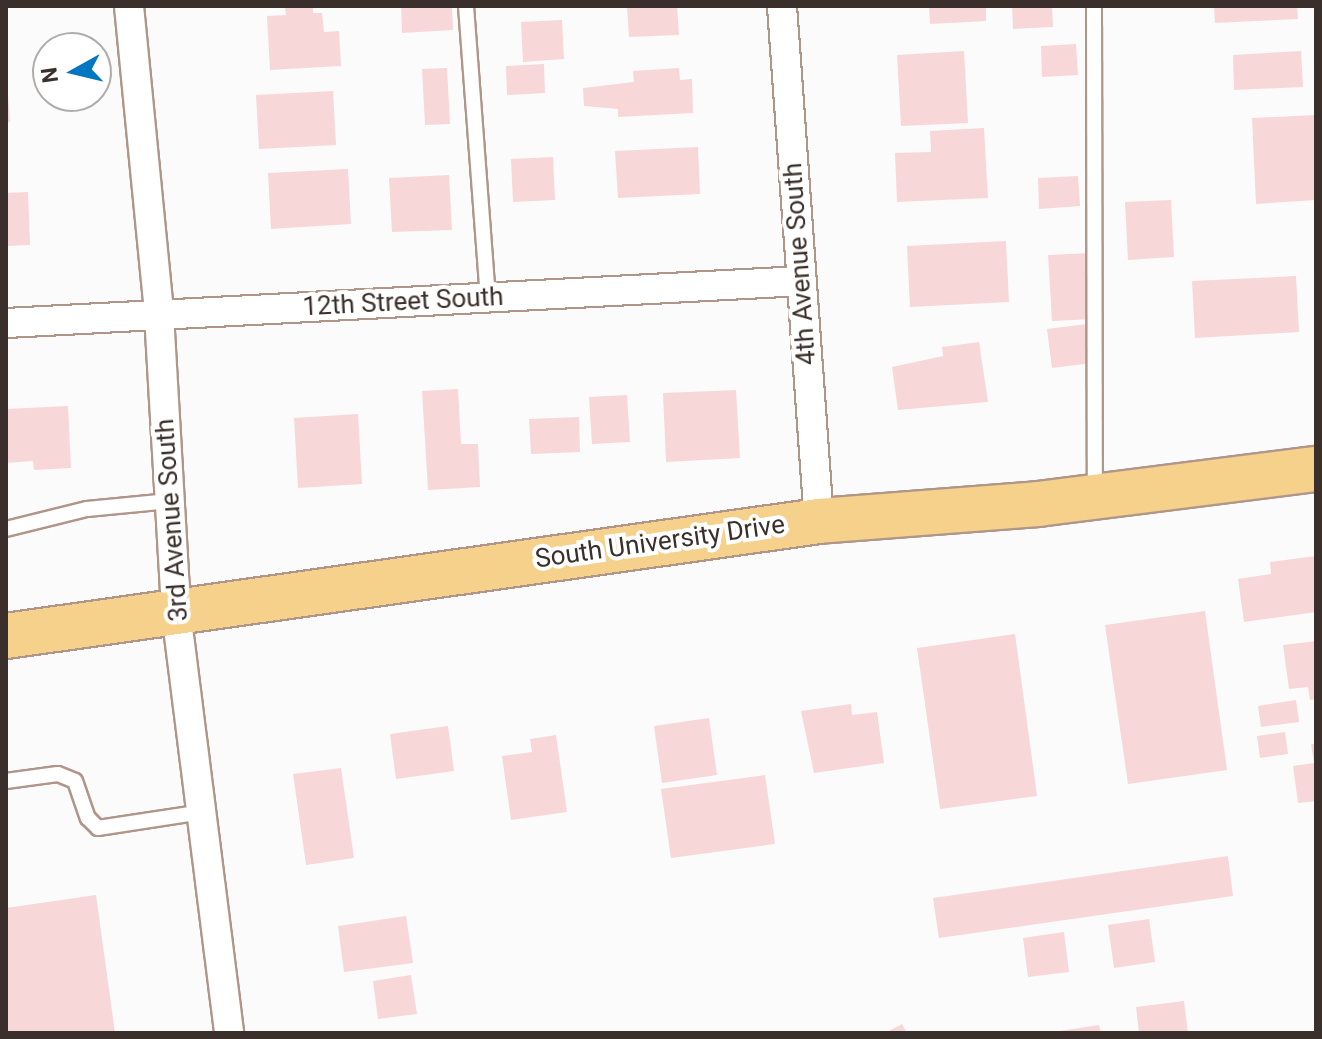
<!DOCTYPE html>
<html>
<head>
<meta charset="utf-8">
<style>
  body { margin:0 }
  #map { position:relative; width:1322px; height:1039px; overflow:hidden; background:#fbfbfb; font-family:Roboto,sans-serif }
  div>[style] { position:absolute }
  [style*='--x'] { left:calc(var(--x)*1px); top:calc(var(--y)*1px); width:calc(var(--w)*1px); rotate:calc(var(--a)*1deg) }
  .building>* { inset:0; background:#f8d7d8 }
  .roads { filter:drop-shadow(2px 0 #b09689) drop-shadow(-2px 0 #b09689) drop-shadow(0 2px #b09689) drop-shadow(0 -2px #b09689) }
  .service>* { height:14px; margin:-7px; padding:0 7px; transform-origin:7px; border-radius:7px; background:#fff }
  .minor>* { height:28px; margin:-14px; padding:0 14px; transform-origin:14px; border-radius:14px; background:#fff }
  .primary>* { height:44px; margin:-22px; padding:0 22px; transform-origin:22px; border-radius:22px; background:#f5d18b }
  span { translate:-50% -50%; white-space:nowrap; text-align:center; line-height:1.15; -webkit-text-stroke:8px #fff; paint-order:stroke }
  .street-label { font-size:26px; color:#3a2f2a }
  .frame { position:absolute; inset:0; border:8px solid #3a2f2a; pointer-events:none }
  .north { position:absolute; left:32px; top:32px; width:80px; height:80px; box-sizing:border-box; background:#fff; border:2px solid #b0acaa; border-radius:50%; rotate:262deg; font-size:22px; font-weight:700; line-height:32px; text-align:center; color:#3a2f2a }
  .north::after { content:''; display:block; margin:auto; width:28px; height:36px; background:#0077c0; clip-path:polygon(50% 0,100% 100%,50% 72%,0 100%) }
</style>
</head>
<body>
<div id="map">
  <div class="building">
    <i style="clip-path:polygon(285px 6px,313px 6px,313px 13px,322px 13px,324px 32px,339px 31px,341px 66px,270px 70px,267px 16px,286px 15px)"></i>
    <i style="clip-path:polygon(401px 6px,452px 6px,453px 30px,402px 33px)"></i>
    <i style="clip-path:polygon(627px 6px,677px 6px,679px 35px,629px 37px)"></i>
    <i style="clip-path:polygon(929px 6px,986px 6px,986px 21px,930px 24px)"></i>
    <i style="clip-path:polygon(1012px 6px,1052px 6px,1053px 27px,1013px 29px)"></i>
    <i style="clip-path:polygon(1214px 6px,1297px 6px,1298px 19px,1215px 23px)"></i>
    <i style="clip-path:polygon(562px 20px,564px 59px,523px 62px,521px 22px)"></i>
    <i style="clip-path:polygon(1076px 44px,1078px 75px,1042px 77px,1041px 46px)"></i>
    <i style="clip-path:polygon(964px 51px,968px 123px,901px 126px,897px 55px)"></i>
    <i style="clip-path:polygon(1301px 51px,1303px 87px,1234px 90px,1233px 55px)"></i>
    <i style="clip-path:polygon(544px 64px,545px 93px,507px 95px,506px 66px)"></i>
    <i style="clip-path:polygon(447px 68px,450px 124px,425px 125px,422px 69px)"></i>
    <i style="clip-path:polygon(679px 68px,680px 80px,692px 79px,693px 113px,618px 117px,618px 109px,584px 106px,583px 88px,634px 82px,633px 71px)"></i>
    <i style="clip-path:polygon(333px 91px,336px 145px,259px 149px,256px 95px)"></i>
    <i style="clip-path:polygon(6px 94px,8px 94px,10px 122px,6px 123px)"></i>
    <i style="clip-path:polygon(1316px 115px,1316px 200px,1256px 204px,1252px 118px)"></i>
    <i style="clip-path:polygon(984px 128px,988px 198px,897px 202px,895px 153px,931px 152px,930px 131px)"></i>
    <i style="clip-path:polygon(698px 147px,700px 194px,618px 198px,615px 151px)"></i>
    <i style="clip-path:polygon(553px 157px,555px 200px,513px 202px,511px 159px)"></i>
    <i style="clip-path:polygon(348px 169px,351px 224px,271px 229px,268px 173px)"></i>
    <i style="clip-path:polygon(449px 175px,452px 230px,392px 232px,389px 178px)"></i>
    <i style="clip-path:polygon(1078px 176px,1080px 206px,1039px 209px,1038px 178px)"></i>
    <i style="clip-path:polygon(28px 192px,30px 245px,6px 246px,6px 193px)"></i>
    <i style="clip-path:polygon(1171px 200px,1174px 257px,1128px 260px,1125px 202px)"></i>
    <i style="clip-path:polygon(1006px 241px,1009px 302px,910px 307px,907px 246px)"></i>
    <i style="clip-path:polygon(1090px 253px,1094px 319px,1052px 321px,1048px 255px)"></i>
    <i style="clip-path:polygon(1296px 276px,1299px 332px,1195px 338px,1192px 281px)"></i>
    <i style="clip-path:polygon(1087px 324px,1092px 363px,1052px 368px,1047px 329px)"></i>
    <i style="clip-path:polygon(979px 342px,988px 402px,898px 410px,892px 367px,943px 356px,942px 347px)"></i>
    <i style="clip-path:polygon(458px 389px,461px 444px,478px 444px,480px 487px,428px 490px,422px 391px)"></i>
    <i style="clip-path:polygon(736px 390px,740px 458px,666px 462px,663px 393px)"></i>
    <i style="clip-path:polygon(627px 395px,630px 442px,592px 444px,589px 397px)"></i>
    <i style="clip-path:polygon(68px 406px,71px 468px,34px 470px,33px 461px,6px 463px,6px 409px)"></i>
    <i style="clip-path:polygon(358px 414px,362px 484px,298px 488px,294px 418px)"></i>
    <i style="clip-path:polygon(579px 417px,580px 452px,531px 454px,529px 419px)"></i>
    <i style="clip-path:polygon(1316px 556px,1316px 612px,1244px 622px,1238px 579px,1271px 574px,1270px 562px)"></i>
    <i style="clip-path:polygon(1205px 611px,1227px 770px,1128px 784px,1105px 625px)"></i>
    <i style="clip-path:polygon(1015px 634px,1037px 796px,940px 809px,917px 648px)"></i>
    <i style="clip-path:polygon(1316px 641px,1316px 699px,1310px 700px,1308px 687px,1289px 689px,1283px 645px)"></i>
    <i style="clip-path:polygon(1296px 700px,1299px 722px,1261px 727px,1258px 706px)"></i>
    <i style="clip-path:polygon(851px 704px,852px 715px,877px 712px,884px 763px,814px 773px,801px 711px)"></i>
    <i style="clip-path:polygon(709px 718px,717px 775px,662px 783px,654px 726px)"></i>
    <i style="clip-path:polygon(448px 726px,454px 771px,396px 779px,390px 734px)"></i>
    <i style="clip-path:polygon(1285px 732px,1288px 754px,1260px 758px,1257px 736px)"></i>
    <i style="clip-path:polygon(556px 735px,567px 812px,511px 820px,502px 756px,532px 752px,530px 739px)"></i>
    <i style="clip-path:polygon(1311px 744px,1316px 744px,1316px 801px,1298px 803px,1293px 766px,1314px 763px)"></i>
    <i style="clip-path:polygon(341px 768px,354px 858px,306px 865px,293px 774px)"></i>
    <i style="clip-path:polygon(765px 775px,775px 844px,671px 858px,661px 789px)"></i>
    <i style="clip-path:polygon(1228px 856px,1233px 896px,939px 938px,933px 898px)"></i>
    <i style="clip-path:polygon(96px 895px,115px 1033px,6px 1033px,6px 908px)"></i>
    <i style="clip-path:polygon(406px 916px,413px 963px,344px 972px,338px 926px)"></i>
    <i style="clip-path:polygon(1149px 919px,1155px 962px,1114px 968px,1108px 925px)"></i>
    <i style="clip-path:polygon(1064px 932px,1069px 972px,1028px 977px,1023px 938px)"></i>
    <i style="clip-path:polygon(411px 975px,417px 1014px,378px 1019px,373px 981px)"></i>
    <i style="clip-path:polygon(1184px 1001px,1188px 1033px,1139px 1033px,1136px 1007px)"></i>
    <i style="clip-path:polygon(902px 1024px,907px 1033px,885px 1033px)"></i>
    <i style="clip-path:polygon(1099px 1025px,1101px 1033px,1059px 1033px,1059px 1031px)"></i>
  </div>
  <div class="roads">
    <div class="service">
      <i style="--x:466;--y:6;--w:292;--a:85.7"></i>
      <i style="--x:1094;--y:6;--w:488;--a:89.9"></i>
      <i style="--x:6;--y:529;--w:83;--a:-13.9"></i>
      <i style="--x:87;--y:509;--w:83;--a:-5.5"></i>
      <i style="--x:6;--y:781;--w:52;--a:-7.7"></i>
      <i style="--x:58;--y:774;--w:18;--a:22"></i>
      <i style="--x:75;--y:781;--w:39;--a:71"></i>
      <i style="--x:88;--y:818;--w:14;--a:45"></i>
      <i style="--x:98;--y:828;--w:105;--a:-8.7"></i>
    </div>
    <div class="minor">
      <i style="--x:129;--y:6;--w:309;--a:84.4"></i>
      <i style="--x:159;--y:314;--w:298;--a:86.7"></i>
      <i style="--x:176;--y:612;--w:424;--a:82.8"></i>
      <i style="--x:782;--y:6;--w:516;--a:85.89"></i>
      <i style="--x:6;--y:323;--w:796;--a:-3.02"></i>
    </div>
    <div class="primary">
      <i style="--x:6;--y:636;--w:821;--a:-8.05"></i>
      <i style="--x:819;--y:521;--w:220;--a:-4.4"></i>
      <i style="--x:1038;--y:504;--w:280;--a:-7.2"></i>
    </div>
  </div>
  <div class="street-label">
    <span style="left:800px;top:264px;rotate:-94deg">4th Avenue South</span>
    <span style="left:403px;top:302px;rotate:-3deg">12th Street South</span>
    <span style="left:172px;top:520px;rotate:-94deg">3rd Avenue South</span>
    <span style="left:660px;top:542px;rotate:-8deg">South University Drive</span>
  </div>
  <div class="frame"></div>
  <div class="north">N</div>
</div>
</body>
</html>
